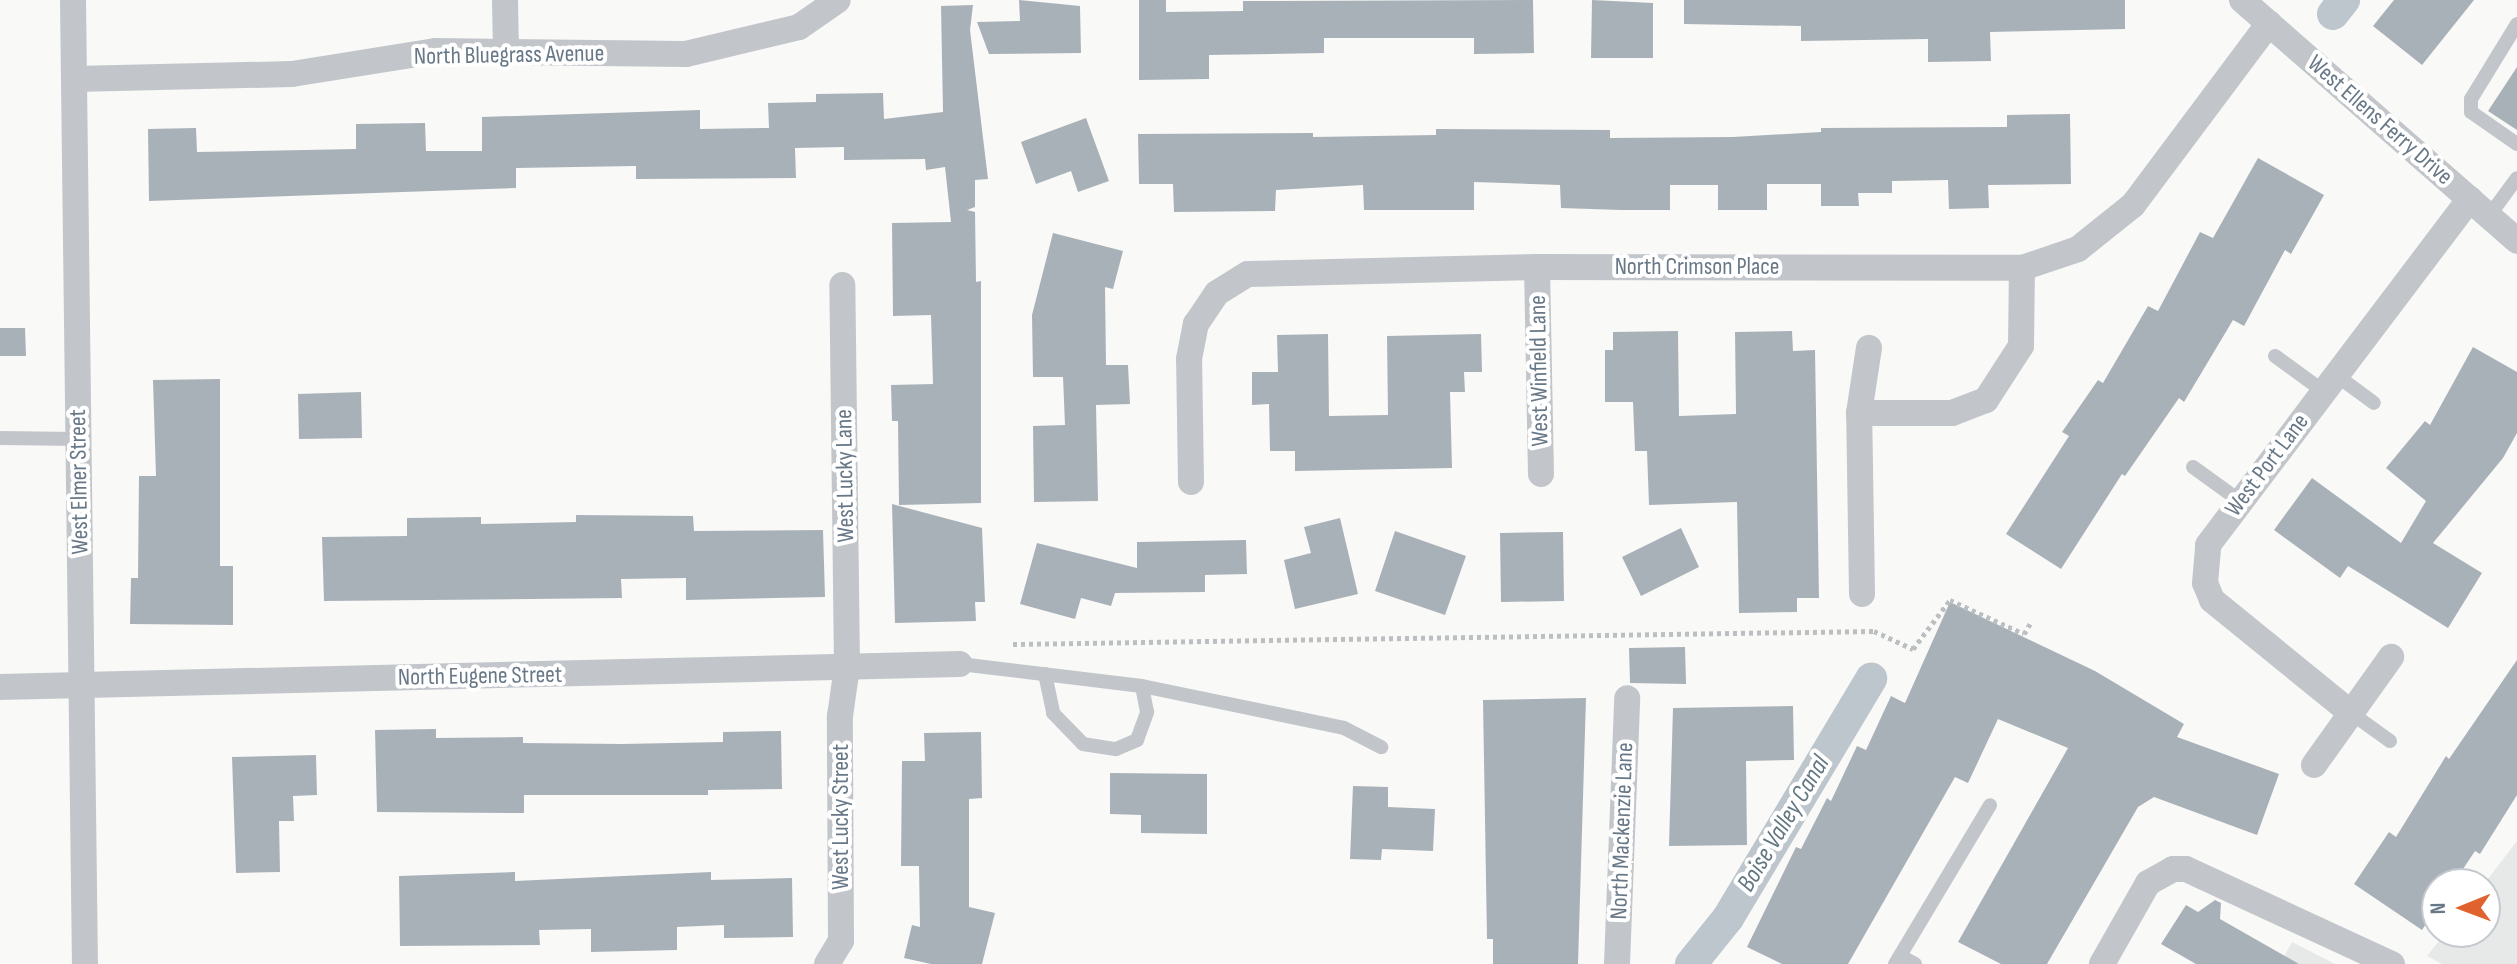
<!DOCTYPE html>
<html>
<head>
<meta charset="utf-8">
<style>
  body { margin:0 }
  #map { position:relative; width:2517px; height:964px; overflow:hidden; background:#f9f9f7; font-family:"Sofia Sans Condensed",sans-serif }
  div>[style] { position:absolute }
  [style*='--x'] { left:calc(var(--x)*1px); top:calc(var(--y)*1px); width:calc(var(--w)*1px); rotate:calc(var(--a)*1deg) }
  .built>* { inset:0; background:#e7e8e8 }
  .canal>* { height:32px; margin:-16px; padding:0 16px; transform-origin:16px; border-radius:16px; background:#bdc6cc }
  .building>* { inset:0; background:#a9b1b8 }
  .path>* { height:5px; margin-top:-2.5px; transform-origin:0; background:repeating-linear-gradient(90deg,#bcbfc2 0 4px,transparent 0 8px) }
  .service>* { height:14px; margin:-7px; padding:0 7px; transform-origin:7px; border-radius:7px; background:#c2c6ca }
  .minor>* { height:26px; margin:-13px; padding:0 13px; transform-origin:13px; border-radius:13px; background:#c2c6ca }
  span { translate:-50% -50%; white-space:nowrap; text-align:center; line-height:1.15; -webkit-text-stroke:8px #fff; paint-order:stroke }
  .street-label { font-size:24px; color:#687887 }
  .water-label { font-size:26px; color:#647882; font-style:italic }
  .north { position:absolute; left:2421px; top:868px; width:80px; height:80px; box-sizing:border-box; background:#fff; border:2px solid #c3c9cf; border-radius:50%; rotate:269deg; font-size:22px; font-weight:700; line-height:32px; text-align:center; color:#687887 }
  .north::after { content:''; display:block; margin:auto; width:28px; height:36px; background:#e0632f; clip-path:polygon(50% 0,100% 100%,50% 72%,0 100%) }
</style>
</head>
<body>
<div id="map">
  <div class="built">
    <i style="clip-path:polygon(2517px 841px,2517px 964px,2442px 964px,2427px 956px,2446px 932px,2485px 932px,2484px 884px)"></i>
    <i style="clip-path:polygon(2292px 942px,2335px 964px,2280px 964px)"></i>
  </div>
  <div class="canal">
    <i style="--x:2333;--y:14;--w:18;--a:-52"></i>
    <i style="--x:1691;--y:964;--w:59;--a:-51.2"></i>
    <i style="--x:1728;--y:918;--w:279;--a:-59.1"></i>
  </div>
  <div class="building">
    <i style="clip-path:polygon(1019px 0,1080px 6px,1081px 53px,989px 54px,977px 22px,1020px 21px)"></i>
    <i style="clip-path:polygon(1139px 0,1166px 0,1166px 12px,1243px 11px,1243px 1px,1533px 0,1534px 53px,1474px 54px,1474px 38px,1324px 38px,1324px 53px,1209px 55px,1209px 79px,1139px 80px)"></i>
    <i style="clip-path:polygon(1592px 0,1653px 3px,1653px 58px,1591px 58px)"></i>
    <i style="clip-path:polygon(1684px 0,2125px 0,2125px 29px,1990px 32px,1991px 61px,1928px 62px,1928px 39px,1801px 41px,1801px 26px,1684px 24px)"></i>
    <i style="clip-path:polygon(2394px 0,2474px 0,2422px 65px,2373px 26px)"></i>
    <i style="clip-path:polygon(973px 5px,970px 30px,988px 179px,975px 180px,975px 207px,967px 210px,975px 212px,976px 282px,981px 281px,981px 503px,899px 505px,898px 421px,892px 421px,891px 385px,933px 384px,931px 315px,893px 316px,892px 223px,951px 222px,945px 167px,926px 170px,925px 159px,844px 160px,844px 147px,795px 148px,796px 178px,636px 179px,636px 166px,516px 168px,516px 188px,149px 201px,148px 129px,196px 128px,197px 152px,356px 149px,356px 124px,425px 123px,426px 151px,482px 151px,482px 117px,700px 110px,700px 129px,769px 128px,768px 103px,816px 102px,816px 94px,883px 93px,884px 119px,943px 112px,941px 6px)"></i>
    <i style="clip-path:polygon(2517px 67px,2517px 130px,2488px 111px)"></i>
    <i style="clip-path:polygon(2070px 114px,2071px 184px,1988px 185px,1989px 208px,1949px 209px,1948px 180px,1892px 181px,1892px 193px,1858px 193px,1859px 206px,1821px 206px,1821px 184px,1767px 184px,1767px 210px,1718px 210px,1718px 185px,1670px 185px,1670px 210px,1621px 210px,1561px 208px,1560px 185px,1474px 182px,1474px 210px,1364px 210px,1363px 185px,1276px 190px,1275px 211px,1174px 212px,1173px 184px,1139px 184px,1138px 134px,1313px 133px,1313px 137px,1436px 135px,1436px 129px,1610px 130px,1610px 138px,1733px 137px,1821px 132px,1821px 128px,2007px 127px,2007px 115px)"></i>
    <i style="clip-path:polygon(1086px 118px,1109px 181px,1078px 192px,1071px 171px,1036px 184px,1021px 142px)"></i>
    <i style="clip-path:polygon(2258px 158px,2324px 195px,2291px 254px,2285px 250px,2244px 326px,2233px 320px,2184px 402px,2179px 398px,2125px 476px,2122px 474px,2061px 569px,2006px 534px,2069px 436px,2062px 432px,2098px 380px,2103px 383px,2148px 306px,2158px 311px,2200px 232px,2213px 238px)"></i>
    <i style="clip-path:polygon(1053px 233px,1123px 251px,1113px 289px,1105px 287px,1106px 365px,1128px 365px,1130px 404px,1096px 405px,1098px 501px,1034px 502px,1033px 426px,1065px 425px,1063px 377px,1033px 377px,1032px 315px)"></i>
    <i style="clip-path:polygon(0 328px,25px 328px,26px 356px,0 356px)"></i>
    <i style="clip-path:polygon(1678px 331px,1679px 416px,1736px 414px,1735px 332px,1792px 331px,1793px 351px,1815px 350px,1819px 598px,1797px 598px,1797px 612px,1739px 613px,1737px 502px,1649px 505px,1647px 451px,1635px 451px,1633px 402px,1605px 402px,1605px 350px,1613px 350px,1613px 332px)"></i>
    <i style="clip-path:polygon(1328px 334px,1329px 416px,1388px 415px,1387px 336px,1481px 334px,1482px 372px,1464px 372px,1465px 392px,1450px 392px,1452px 468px,1295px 471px,1295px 451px,1270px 451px,1269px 404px,1252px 405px,1252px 372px,1278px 372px,1277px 335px)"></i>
    <i style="clip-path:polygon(2473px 347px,2517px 372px,2517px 433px,2503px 458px,2433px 543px,2482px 573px,2448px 628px,2348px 566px,2340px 578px,2274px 530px,2312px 478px,2401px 543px,2426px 501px,2386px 468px,2425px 421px,2430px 425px)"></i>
    <i style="clip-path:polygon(220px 379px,220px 566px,233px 566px,233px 625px,130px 624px,131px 578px,138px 578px,139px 476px,156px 476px,153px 380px)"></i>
    <i style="clip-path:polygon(361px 392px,362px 438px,299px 439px,298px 394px)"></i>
    <i style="clip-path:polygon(892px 504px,982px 528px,985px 602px,975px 602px,976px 621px,895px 623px)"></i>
    <i style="clip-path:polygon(576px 515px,693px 516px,694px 531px,823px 530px,825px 597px,686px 600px,686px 578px,621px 579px,622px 598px,324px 601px,322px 537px,407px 536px,407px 518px,481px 517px,481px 524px,576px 522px)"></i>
    <i style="clip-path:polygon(1340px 518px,1358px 594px,1295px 609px,1284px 560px,1311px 553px,1304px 527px)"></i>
    <i style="clip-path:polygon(1681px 528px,1699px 567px,1641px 596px,1622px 557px)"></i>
    <i style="clip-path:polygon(1395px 531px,1466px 556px,1445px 615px,1375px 591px)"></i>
    <i style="clip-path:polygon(1563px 532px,1564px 601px,1501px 602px,1500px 533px)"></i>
    <i style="clip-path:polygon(1246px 540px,1247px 574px,1205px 575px,1205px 592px,1115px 593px,1111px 606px,1081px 598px,1075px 619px,1020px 604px,1037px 543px,1137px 568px,1137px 542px)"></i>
    <i style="clip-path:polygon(1950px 602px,2095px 671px,2184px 724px,2177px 737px,2279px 774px,2257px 835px,2154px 797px,2138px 807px,2047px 964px,2001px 964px,1958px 942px,2068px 748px,1998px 719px,1968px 783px,1955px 777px,1848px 964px,1782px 964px,1747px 947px,1796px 847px,1801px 849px,1827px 798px,1831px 801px,1857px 746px,1866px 750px,1891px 696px,1905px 703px)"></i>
    <i style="clip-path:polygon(1685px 647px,1686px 684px,1630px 683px,1629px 648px)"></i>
    <i style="clip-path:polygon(2517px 660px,2517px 795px,2480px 854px,2475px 851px,2453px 884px,2437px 884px,2437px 907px,2422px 930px,2354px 884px,2389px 832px,2396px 837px,2446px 756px,2449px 759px)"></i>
    <i style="clip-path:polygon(1586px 698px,1578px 964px,1493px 964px,1493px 939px,1487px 939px,1483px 700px)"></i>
    <i style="clip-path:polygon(1793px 706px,1794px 760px,1746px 761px,1747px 845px,1669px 846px,1673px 708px)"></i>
    <i style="clip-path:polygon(436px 729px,436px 738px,523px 737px,523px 743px,622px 744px,723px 742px,723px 732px,781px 731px,782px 789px,708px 790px,708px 795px,524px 795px,524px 813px,377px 812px,375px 730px)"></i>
    <i style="clip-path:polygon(981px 732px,982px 798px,969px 799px,969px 907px,995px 913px,982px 964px,931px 964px,904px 958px,912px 925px,920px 927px,919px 866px,901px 866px,902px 761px,925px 761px,924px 733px)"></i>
    <i style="clip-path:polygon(316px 755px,317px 795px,293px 796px,294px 821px,279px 821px,280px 872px,236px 873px,232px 757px)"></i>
    <i style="clip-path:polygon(1110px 773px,1207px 774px,1207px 834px,1141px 833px,1141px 815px,1110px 814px)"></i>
    <i style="clip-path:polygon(1353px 786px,1388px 787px,1388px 807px,1435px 809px,1433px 851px,1382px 849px,1381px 860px,1350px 859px)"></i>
    <i style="clip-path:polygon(515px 872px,515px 881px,711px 872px,711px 880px,792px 878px,793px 937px,724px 938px,724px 925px,677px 927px,677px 950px,591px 952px,591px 929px,539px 930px,540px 945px,400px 946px,399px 876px)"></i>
    <i style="clip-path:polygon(2215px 900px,2221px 903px,2220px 919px,2299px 964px,2196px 964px,2161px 944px,2186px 905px,2198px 912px)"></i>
  </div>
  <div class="path">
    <i style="--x:1013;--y:644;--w:861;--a:-0.87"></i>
    <i style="--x:1874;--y:631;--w:43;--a:24.8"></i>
    <i style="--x:1913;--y:649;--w:61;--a:-52.9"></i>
    <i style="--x:1950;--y:600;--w:81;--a:24.7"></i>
    <i style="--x:2024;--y:634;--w:12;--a:-59"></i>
  </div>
  <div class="service">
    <i style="--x:2517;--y:24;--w:88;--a:121.5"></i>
    <i style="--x:2471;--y:99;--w:13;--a:90"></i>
    <i style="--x:2471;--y:112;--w:56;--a:34.8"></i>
    <i style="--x:2489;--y:216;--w:47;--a:-53.6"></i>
    <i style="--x:2275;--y:356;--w:59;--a:36.1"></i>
    <i style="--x:2336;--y:375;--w:47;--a:36.4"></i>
    <i style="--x:0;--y:438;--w:78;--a:0.7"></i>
    <i style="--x:2193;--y:467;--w:58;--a:35.9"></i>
    <i style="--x:960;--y:664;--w:183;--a:6.9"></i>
    <i style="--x:1142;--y:686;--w:206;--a:11.7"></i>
    <i style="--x:1344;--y:728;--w:42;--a:27.2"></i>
    <i style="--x:1045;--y:674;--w:40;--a:78"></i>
    <i style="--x:1053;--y:713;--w:43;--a:45.9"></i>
    <i style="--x:1083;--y:744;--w:33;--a:9"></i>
    <i style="--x:1116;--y:749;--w:23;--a:-23"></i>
    <i style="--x:1137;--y:740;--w:30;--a:-70"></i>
    <i style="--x:1147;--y:712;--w:26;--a:-101"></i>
    <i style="--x:2351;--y:713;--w:48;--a:35.7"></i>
    <i style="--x:1900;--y:956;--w:17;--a:28"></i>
    <i style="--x:1895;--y:964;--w:185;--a:-59.1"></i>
  </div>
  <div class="minor">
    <i style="--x:73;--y:0;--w:964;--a:89.29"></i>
    <i style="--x:505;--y:0;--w:54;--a:88.9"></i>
    <i style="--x:2242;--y:0;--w:366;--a:41.2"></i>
    <i style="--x:74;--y:79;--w:218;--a:-1.3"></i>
    <i style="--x:292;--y:74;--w:145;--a:-9.1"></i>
    <i style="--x:435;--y:51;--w:251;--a:0.7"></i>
    <i style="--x:686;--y:54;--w:116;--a:-13.4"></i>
    <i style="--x:799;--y:27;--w:47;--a:-34.7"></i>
    <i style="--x:1537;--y:267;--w:207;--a:88.9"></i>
    <i style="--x:1859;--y:413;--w:93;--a:0"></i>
    <i style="--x:1952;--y:413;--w:36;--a:-21"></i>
    <i style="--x:1986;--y:400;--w:64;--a:-57.1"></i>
    <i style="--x:2021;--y:346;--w:78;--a:-89.3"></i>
    <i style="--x:1191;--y:482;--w:123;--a:-90.9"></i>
    <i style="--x:1189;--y:359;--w:36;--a:-79"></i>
    <i style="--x:1196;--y:324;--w:37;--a:-56"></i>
    <i style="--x:1217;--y:293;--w:36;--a:-32"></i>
    <i style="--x:1248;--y:274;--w:289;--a:-1.4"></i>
    <i style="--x:1537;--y:267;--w:485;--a:0.1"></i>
    <i style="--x:2022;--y:268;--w:59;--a:-18.7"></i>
    <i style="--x:2078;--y:249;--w:70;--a:-38.7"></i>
    <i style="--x:2133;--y:205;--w:227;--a:-53.2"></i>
    <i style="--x:1862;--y:594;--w:181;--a:-90.9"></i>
    <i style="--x:1859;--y:413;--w:66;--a:-81.3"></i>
    <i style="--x:0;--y:687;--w:960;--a:-1.37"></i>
    <i style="--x:2351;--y:713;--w:179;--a:-140.9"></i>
    <i style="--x:2212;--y:600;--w:18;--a:-112"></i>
    <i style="--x:2205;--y:583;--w:38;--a:-85"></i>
    <i style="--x:2208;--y:545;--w:434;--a:-52.9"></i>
    <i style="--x:2314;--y:765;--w:133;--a:-54.5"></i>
    <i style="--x:827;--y:964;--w:27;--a:-59"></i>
    <i style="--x:841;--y:941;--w:225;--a:-90.3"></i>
    <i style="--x:840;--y:716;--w:49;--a:-81.9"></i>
    <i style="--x:847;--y:667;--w:382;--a:-90.7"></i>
    <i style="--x:1617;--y:964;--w:266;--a:-87.8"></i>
    <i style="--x:2102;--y:964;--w:93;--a:-60.4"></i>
    <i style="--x:2148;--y:883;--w:29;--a:-29"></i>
    <i style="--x:2173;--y:869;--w:13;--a:0"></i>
    <i style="--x:2186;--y:869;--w:227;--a:24.8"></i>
  </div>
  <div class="street-label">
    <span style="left:509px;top:55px;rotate:-1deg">North Bluegrass Avenue</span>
    <span style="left:2380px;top:120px;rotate:41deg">West Ellens Ferry Drive</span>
    <span style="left:1697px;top:267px">North Crimson Place</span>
    <span style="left:1539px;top:371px;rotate:-91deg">West Winfield Lane</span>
    <span style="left:2267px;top:465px;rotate:-53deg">West Port Lane</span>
    <span style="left:845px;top:476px;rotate:-91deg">West Lucky Lane</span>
    <span style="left:79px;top:482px;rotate:-91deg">West Elmer Street</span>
    <span style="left:480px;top:676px;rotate:-1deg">North Eugene Street</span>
    <span style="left:841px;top:817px;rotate:-90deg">West Lucky Street</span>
    <span style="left:1622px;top:831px;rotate:-88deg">North Mackenzie Lane</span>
  </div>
  <div class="water-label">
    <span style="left:1784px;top:824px;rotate:-59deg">Boise Valley Canal</span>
  </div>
  <div class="north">N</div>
</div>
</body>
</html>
